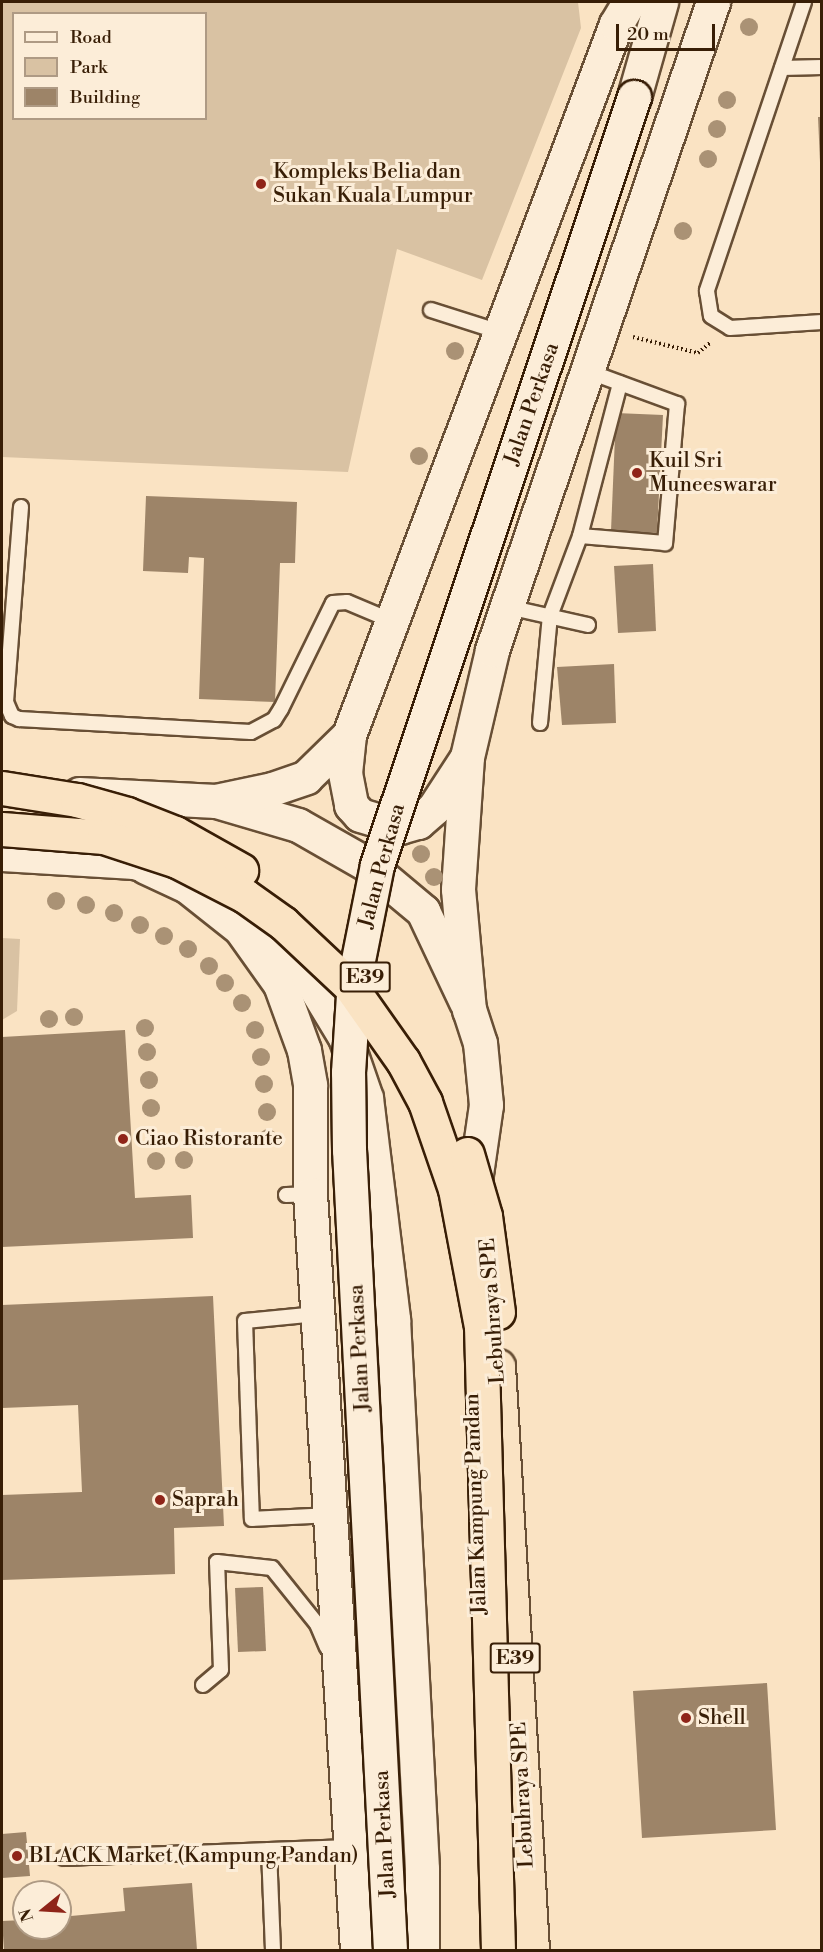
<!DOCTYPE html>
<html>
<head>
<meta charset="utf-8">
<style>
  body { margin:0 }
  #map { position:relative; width:823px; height:1952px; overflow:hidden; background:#fae3c3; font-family:"Libre Bodoni",serif }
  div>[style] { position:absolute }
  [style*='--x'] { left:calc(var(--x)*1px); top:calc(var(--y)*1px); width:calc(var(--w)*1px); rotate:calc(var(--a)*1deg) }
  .green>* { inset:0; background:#d9c2a3 }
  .building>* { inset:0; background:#9d8468 }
  .path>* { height:4px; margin-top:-2px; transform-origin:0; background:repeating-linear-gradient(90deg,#381e06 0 1.5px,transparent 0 4.5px) }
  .roads { filter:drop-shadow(2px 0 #684f35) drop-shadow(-2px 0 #684f35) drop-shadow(0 2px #684f35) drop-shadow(0 -2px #684f35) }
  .service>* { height:14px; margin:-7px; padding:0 7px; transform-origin:7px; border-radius:7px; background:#fcedd8 }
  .tertiary>* { height:33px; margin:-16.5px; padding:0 16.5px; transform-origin:16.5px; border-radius:16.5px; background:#fcedd8 }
  .secondary>* { height:33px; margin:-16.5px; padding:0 16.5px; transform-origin:16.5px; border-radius:16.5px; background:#fcedd8 }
  .motorway>* { height:33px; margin:-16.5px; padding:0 16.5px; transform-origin:16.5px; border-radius:16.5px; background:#fae3c3 }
  .bridges { filter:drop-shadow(2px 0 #381e06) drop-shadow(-2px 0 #381e06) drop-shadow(0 2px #381e06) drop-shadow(0 -2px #381e06) }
  .secondary-bridge>* { height:33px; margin:-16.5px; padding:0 16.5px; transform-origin:16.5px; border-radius:16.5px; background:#fcedd8 }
  .motorway-bridge>* { height:33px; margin:-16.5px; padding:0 16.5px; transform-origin:16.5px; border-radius:16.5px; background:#fae3c3 }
  .trees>* { width:18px; height:18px; margin:-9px; border-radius:50%; background:#aa9275 }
  .dots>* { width:16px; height:16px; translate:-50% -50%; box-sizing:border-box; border:3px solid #fcedd8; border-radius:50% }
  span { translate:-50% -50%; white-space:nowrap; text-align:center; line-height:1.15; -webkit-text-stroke:6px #fcedd8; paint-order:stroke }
  .shield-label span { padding:2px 4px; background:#fcedd8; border:2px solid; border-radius:4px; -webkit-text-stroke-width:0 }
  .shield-label { font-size:20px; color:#381e06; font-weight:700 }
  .poi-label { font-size:21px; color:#381e06 }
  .left { translate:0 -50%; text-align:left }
  .street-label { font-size:21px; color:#381e06 }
  .frame { position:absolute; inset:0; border:3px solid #381e06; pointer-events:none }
  .legend { position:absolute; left:12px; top:12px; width:195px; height:108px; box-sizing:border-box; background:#fcedd8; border:2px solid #ae9a84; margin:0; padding:8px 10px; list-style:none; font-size:18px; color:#381e06 }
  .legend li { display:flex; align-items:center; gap:12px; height:30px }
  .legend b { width:30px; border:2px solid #ae9a84 }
  .north { position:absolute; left:12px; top:1880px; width:60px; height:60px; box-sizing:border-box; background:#fcedd8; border:2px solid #ae9a84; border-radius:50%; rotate:252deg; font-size:16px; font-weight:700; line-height:24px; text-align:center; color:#381e06 }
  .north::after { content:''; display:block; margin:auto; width:21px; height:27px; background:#8f2418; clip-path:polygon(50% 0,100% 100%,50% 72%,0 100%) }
  .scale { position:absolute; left:616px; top:24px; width:99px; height:27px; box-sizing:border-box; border:3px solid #381e06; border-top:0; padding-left:8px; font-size:18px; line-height:21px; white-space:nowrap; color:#381e06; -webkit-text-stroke:4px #fcedd8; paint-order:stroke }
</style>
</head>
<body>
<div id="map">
  <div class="green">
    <i style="clip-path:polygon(evenodd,2px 2px,578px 2px,581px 28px,482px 280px,397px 249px,348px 472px,2px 457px,2px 2px,14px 14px,206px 14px,206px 118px,14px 118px,14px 14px)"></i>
    <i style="clip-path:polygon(2px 938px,20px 939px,17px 1011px,2px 1020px)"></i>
  </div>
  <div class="building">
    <i style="clip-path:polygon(818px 117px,822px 117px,822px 162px,820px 162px)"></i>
    <i style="clip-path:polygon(616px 413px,663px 415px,657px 533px,611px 531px)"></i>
    <i style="clip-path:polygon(146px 496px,297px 502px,295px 563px,280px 563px,275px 702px,199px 699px,204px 558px,189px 557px,188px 573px,143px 571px)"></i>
    <i style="clip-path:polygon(653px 564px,656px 631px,618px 633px,614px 566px)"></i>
    <i style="clip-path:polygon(614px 664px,616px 723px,562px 725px,557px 667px)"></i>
    <i style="clip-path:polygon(125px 1030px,135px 1198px,191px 1195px,193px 1238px,2px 1247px,2px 1037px)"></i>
    <i style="clip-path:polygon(213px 1296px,224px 1526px,174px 1528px,175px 1574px,2px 1580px,2px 1495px,82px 1492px,78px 1405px,2px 1408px,2px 1305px)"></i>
    <i style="clip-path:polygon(263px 1587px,266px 1651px,238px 1652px,235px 1588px)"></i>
    <i style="clip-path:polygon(767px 1683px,776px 1830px,642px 1838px,633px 1691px)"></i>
    <i style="clip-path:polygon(26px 1832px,30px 1876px,2px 1878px,2px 1834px)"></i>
    <i style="clip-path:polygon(192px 1883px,197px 1950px,4px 1950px,2px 1921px,24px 1920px,24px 1928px,60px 1928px,60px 1917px,125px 1911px,123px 1888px)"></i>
  </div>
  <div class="path">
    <i style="--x:633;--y:337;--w:67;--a:13.8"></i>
    <i style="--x:698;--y:353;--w:16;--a:-40"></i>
  </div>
  <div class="roads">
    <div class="service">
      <i style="--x:804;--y:2;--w:305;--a:108.6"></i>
      <i style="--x:707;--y:291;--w:25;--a:81"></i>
      <i style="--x:711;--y:316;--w:22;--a:32"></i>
      <i style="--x:730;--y:328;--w:92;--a:-3.7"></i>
      <i style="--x:782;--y:68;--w:40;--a:-1.4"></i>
      <i style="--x:431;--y:310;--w:72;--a:17.7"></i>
      <i style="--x:590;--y:372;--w:93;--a:20.2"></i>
      <i style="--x:677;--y:404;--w:140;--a:94.9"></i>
      <i style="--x:665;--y:543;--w:85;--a:-175.3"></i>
      <i style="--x:580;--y:536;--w:158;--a:-75.3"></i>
      <i style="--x:21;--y:507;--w:196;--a:94.4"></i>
      <i style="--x:6;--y:702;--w:15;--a:67"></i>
      <i style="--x:12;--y:716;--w:8;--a:23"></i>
      <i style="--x:19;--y:719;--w:232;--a:3.2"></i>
      <i style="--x:251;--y:732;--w:26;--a:-28"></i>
      <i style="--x:274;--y:720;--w:13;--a:-58"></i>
      <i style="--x:281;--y:709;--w:118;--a:-63.9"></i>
      <i style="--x:333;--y:603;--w:14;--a:-4"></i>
      <i style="--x:347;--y:602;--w:49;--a:22.9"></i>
      <i style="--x:508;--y:607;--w:82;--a:12.7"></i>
      <i style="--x:540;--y:723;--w:107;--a:-84.7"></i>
      <i style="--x:550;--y:616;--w:85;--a:-69.4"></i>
      <i style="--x:286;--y:1195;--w:24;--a:-2"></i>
      <i style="--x:317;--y:1314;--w:72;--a:174.4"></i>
      <i style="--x:245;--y:1321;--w:198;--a:88"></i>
      <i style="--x:252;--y:1519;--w:78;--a:-2.9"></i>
      <i style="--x:203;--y:1685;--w:23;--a:-40"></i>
      <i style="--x:221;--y:1670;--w:108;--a:-92.1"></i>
      <i style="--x:217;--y:1562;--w:55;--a:6.2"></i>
      <i style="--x:272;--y:1568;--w:72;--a:51.2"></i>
      <i style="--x:317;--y:1624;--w:25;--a:67"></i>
      <i style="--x:64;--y:1858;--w:205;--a:-2.2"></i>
      <i style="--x:273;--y:1950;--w:100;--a:-92.3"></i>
      <i style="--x:269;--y:1850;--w:81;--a:-2.1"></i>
    </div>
    <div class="tertiary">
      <i style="--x:79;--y:794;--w:137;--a:2.9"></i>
      <i style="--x:216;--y:801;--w:85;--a:16.3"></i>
      <i style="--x:298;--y:825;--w:81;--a:29.7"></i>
      <i style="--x:368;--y:865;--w:72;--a:39.9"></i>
      <i style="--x:423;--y:911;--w:101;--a:64.7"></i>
      <i style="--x:2;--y:854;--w:132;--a:3.5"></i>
      <i style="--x:134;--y:862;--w:37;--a:17"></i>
      <i style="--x:146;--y:867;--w:45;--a:24.9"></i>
      <i style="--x:187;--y:886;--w:68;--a:38.4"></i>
      <i style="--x:240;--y:928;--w:69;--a:54.5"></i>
      <i style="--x:280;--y:984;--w:70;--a:70"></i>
      <i style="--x:304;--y:1050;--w:36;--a:80"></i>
      <i style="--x:310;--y:1085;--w:109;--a:90"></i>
      <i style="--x:310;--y:1194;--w:757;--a:86.44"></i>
      <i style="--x:228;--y:903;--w:38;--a:35"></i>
      <i style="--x:259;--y:925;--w:71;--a:46.1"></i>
      <i style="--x:308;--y:976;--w:71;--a:58.8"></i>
      <i style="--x:345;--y:1037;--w:65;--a:71"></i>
      <i style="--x:366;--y:1098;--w:223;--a:83"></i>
      <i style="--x:393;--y:1319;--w:551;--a:86.98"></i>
      <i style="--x:422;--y:1869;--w:81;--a:90"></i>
    </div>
    <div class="secondary">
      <i style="--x:634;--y:97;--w:99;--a:-74.1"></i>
      <i style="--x:349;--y:735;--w:38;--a:96"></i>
      <i style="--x:345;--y:773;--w:33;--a:79"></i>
      <i style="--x:351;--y:805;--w:13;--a:48"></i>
      <i style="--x:360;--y:815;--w:42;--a:16.7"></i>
      <i style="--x:400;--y:827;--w:19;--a:-16"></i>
      <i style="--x:418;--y:822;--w:21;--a:-41"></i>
      <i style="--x:434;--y:808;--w:59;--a:-56.9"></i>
      <i style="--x:216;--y:801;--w:57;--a:-12.1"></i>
      <i style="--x:272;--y:789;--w:36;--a:-19"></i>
      <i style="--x:306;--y:777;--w:60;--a:-44.3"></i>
      <i style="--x:349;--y:735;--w:759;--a:-69.42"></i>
      <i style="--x:616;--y:24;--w:26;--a:-59"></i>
      <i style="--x:474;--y:1188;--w:84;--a:-81.8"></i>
      <i style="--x:486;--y:1105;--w:62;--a:-95.5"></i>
      <i style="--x:480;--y:1043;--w:35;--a:-108"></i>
      <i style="--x:469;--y:1010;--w:121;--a:-95.2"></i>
      <i style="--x:458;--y:889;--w:132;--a:-86.1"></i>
      <i style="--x:467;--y:757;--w:110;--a:-76.8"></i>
      <i style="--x:492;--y:650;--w:685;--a:-71.17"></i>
    </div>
    <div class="motorway">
      <i style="--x:498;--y:1366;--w:585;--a:86.67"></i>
    </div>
  </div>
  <div class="bridges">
    <div class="secondary-bridge">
      <i style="--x:390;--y:1950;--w:801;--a:-92.93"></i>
      <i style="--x:349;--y:1150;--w:78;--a:-90.7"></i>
      <i style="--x:348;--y:1072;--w:92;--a:-86.3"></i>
      <i style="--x:354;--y:980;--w:117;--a:-78.7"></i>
      <i style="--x:377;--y:865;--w:810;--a:-71.5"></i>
    </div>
    <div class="motorway-bridge">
      <i style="--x:2;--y:788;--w:76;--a:9.1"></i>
      <i style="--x:77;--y:800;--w:52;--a:15.6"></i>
      <i style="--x:127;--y:814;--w:52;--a:21.6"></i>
      <i style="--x:175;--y:833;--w:76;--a:29.3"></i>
      <i style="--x:2;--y:829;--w:102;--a:4.5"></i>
      <i style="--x:104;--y:837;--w:77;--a:18.2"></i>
      <i style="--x:177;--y:861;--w:76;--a:27.2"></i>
      <i style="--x:245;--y:896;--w:47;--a:35.4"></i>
      <i style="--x:283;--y:923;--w:92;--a:43.2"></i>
      <i style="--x:350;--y:986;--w:92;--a:54.8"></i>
      <i style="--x:403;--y:1061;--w:47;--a:61.8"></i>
      <i style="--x:425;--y:1102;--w:92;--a:71"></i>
      <i style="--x:455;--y:1189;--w:139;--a:79.3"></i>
      <i style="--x:481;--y:1326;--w:624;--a:88.44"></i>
      <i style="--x:467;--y:1154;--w:65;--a:73.8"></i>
      <i style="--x:485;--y:1216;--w:97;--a:82.3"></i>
    </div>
  </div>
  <div class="trees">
    <i style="left:749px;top:27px"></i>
    <i style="left:727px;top:100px"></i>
    <i style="left:717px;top:129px"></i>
    <i style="left:708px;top:159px"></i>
    <i style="left:683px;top:231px"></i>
    <i style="left:455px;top:351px"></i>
    <i style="left:419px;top:456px"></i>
    <i style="left:421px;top:854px"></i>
    <i style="left:434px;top:877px"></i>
    <i style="left:56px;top:901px"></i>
    <i style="left:86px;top:905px"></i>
    <i style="left:114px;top:913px"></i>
    <i style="left:140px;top:925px"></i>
    <i style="left:164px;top:936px"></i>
    <i style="left:188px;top:949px"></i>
    <i style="left:209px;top:966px"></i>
    <i style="left:225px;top:983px"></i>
    <i style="left:242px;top:1003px"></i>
    <i style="left:74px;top:1017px"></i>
    <i style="left:49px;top:1019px"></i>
    <i style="left:145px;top:1028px"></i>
    <i style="left:255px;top:1030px"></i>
    <i style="left:147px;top:1052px"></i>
    <i style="left:261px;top:1057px"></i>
    <i style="left:149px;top:1080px"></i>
    <i style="left:264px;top:1084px"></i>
    <i style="left:151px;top:1108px"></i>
    <i style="left:267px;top:1112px"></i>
    <i style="left:268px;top:1138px"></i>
    <i style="left:184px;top:1160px"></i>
    <i style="left:156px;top:1161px"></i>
  </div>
  <div class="dots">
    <i style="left:261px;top:184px;background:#8f2418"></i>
    <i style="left:637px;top:473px;background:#8f2418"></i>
    <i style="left:123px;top:1139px;background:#8f2418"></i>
    <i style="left:160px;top:1500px;background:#8f2418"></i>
    <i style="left:686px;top:1718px;background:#8f2418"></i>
    <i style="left:17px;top:1856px;background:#8f2418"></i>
  </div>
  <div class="shield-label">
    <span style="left:365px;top:977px">E39</span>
    <span style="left:515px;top:1658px">E39</span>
  </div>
  <div class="poi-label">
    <span class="left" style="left:273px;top:184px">Kompleks Belia dan<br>Sukan Kuala Lumpur</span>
    <span class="left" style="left:649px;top:473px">Kuil Sri<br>Muneeswarar</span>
    <span class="left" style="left:135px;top:1139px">Ciao Ristorante</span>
    <span class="left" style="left:172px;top:1500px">Saprah</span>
    <span class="left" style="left:698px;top:1718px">Shell</span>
    <span class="left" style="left:29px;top:1856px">BLACK Market (Kampung Pandan)</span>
  </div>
  <div class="street-label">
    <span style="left:532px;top:404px;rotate:-71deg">Jalan Perkasa</span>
    <span style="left:382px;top:866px;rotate:-75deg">Jalan Perkasa</span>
    <span style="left:493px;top:1311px;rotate:-94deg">Lebuhraya SPE</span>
    <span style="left:360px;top:1348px;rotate:-93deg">Jalan Perkasa</span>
    <span style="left:476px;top:1504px;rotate:-92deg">Jalan Kampung Pandan</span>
    <span style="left:523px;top:1795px;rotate:-93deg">Lebuhraya SPE</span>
    <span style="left:385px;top:1834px;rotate:-93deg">Jalan Perkasa</span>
  </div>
  <div class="frame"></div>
  <ul class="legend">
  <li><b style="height:8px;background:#fcedd8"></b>Road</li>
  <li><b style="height:16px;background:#d9c2a3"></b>Park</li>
  <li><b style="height:16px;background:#9d8468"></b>Building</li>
  </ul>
  <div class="north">N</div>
  <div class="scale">20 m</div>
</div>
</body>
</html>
